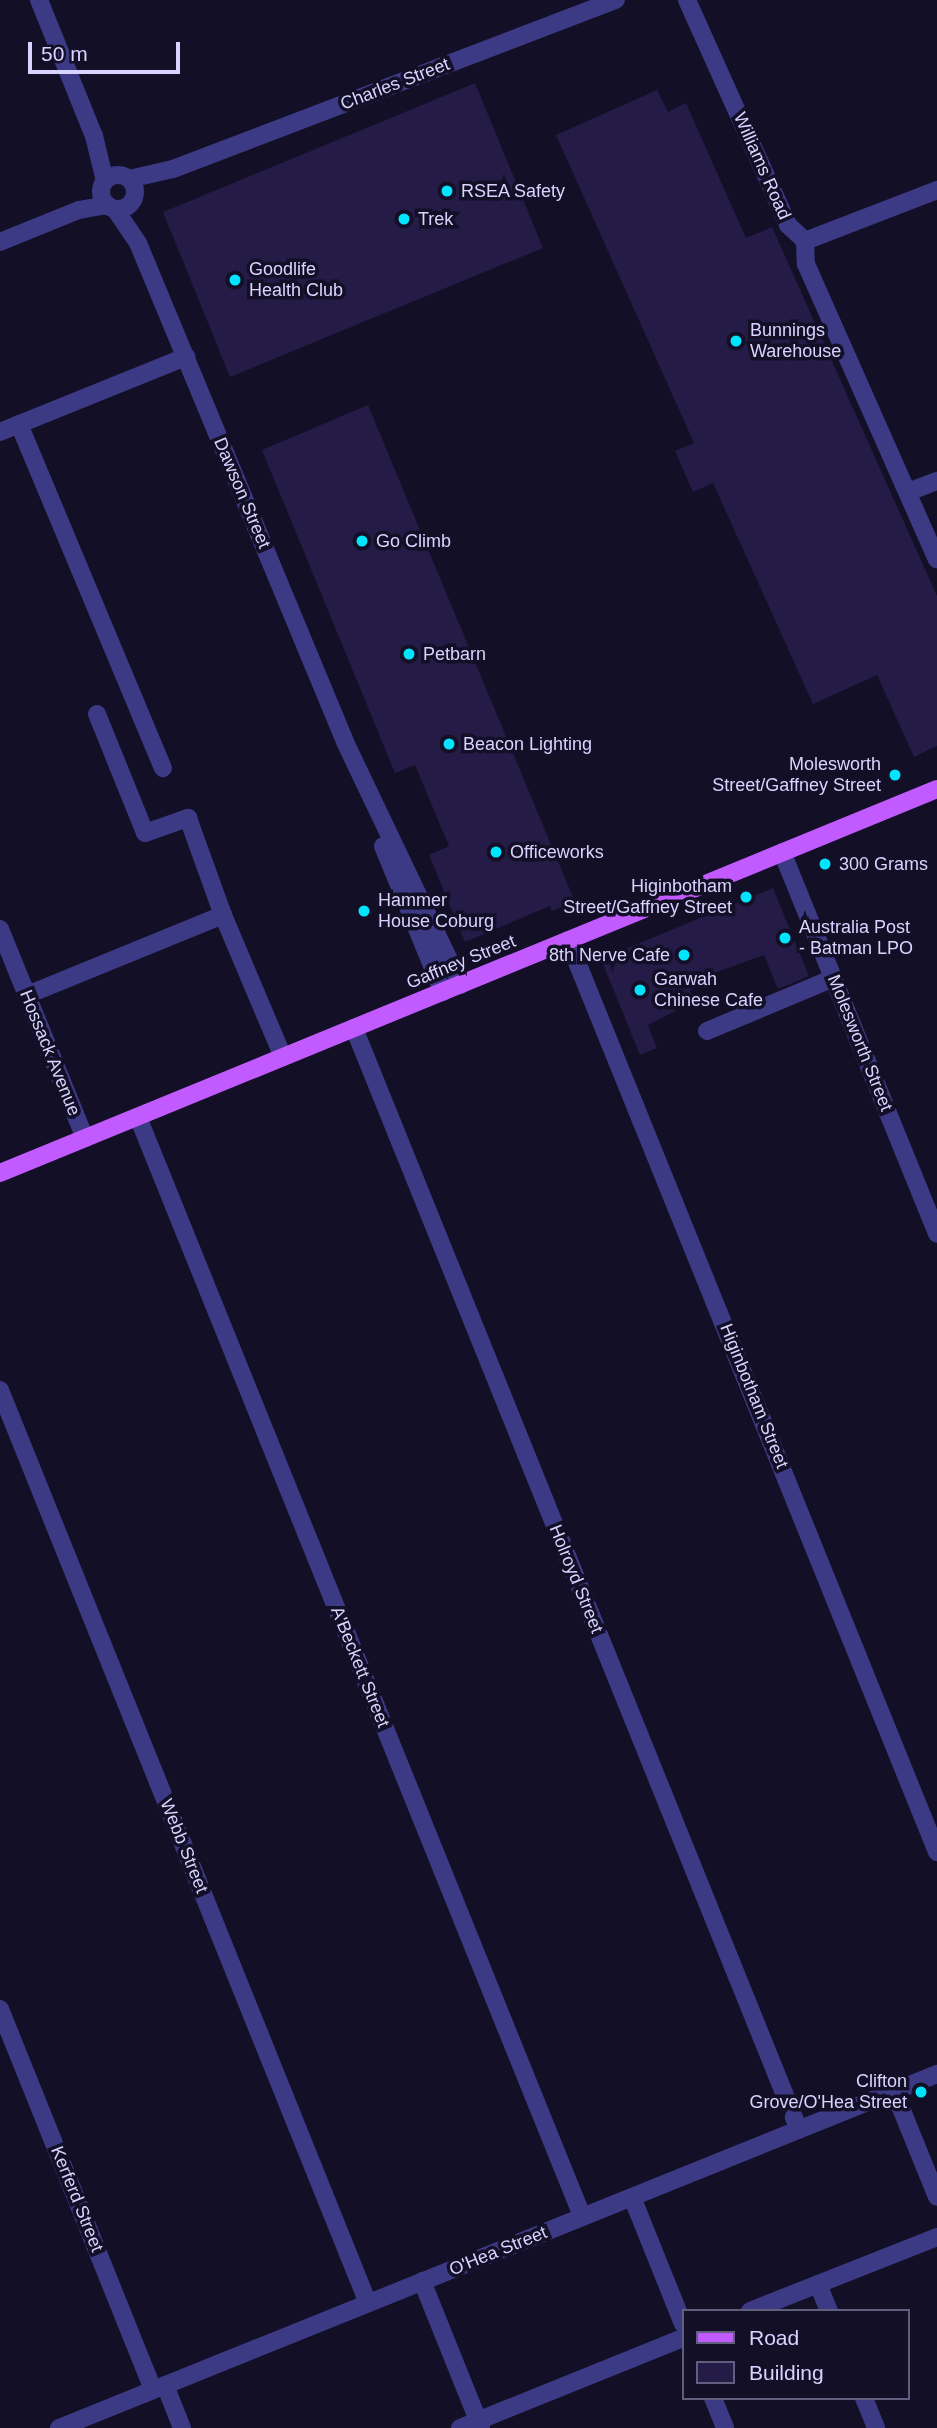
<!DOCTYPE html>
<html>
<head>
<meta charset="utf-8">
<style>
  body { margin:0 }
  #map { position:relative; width:937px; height:2428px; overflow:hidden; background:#130f26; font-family:Helvetica,sans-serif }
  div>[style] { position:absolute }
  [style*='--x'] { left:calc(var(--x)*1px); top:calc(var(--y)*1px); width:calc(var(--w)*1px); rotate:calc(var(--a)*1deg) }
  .building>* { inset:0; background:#241b47 }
  .minor>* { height:18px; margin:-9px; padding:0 9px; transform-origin:9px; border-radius:9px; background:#3d3a85 }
  .minor>.ring { margin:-9px; padding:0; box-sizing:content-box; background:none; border:18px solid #3d3a85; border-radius:50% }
  .major>* { height:18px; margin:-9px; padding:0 9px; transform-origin:9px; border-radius:9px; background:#c25bff }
  .dots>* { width:19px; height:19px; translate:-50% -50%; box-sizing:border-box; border:4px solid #130f26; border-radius:50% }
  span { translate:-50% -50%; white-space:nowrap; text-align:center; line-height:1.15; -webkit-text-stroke:7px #130f26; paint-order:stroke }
  .street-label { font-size:18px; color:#d9d4ff }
  .poi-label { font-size:18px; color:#d9d4ff }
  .left { translate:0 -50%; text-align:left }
  .right { translate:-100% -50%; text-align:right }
  .legend { position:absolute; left:682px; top:2309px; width:228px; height:91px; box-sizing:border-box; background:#130f26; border:2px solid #625e7d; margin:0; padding:9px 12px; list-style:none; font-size:21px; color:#d9d4ff }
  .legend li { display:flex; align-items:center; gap:14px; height:35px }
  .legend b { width:35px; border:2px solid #625e7d }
  .scale { position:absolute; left:28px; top:42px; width:152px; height:32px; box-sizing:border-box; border:4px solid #d9d4ff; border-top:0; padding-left:9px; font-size:21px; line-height:24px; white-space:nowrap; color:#d9d4ff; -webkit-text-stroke:5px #130f26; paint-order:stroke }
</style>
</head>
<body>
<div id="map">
  <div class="building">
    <i style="clip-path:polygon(475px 83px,543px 248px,230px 377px,163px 212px)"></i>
    <i style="clip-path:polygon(657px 90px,668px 112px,686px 103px,746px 238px,772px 227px,937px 596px,937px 746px,914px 757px,877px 675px,813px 704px,713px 483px,693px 492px,675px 451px,694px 443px,556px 135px)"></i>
    <i style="clip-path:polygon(368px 405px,575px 902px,552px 911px,550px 906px,465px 942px,429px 855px,449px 846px,415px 765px,395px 773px,262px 450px)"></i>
    <i style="clip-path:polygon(773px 888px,809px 976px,778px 989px,764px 955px,703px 977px,706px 984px,690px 990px,694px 1001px,648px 1025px,657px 1048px,640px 1055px,601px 959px)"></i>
  </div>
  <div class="minor">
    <i style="--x:39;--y:0;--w:147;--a:68"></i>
    <i style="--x:94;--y:136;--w:46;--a:76.3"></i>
    <i style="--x:687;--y:0;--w:247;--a:65.8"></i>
    <i style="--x:788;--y:225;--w:23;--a:43"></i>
    <i class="ring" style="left:101px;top:175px;width:16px;height:16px"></i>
    <i style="--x:129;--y:179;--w:45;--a:-12.8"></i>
    <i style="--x:173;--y:169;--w:474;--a:-20.9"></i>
    <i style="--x:115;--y:209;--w:41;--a:55.9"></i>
    <i style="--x:138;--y:243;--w:542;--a:67.45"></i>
    <i style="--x:346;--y:744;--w:267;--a:64.5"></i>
    <i style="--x:805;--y:241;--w:23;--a:88"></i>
    <i style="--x:806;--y:264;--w:323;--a:66.1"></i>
    <i style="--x:805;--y:241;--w:142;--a:-21.1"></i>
    <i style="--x:0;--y:242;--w:85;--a:-22.1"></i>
    <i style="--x:79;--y:210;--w:29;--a:-10"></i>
    <i style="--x:19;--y:424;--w:373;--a:67.3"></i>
    <i style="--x:0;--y:432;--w:201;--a:-22"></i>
    <i style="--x:908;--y:492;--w:31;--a:-21"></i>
    <i style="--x:97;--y:714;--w:128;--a:68"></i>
    <i style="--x:145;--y:833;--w:46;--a:-19.2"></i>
    <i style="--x:188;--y:818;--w:103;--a:70.2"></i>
    <i style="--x:383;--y:846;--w:158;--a:67.7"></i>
    <i style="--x:782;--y:852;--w:412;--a:67.9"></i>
    <i style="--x:0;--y:929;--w:226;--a:67.9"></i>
    <i style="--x:568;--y:940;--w:984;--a:67.97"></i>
    <i style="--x:27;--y:995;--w:212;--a:-22.2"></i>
    <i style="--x:223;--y:915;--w:154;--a:67.1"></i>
    <i style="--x:354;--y:1028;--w:1188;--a:68.01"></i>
    <i style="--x:707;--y:1031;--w:138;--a:-22.7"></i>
    <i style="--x:138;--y:1117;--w:1185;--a:68"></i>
    <i style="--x:0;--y:1390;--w:984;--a:68.05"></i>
    <i style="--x:0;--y:2009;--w:410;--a:68.1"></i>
    <i style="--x:894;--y:2091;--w:114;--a:67.9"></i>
    <i style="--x:632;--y:2197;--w:137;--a:68.1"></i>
    <i style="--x:422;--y:2281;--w:158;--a:68.1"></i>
    <i style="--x:818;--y:2284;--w:29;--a:68"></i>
    <i style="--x:750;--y:2311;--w:201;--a:-21.6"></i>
    <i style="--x:165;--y:2385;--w:46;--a:68.4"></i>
    <i style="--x:713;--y:2398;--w:32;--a:68"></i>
    <i style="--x:864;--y:2398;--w:32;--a:68"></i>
    <i style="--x:59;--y:2428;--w:947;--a:-21.96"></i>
    <i style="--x:460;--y:2428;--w:240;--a:-22"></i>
  </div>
  <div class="major">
    <i style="--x:0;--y:1173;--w:1013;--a:-22.28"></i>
  </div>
  <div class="dots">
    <i style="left:447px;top:191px;background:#00e5ff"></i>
    <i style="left:404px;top:219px;background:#00e5ff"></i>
    <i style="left:235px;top:280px;background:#00e5ff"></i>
    <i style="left:736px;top:341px;background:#00e5ff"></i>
    <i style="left:362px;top:541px;background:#00e5ff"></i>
    <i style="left:409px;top:654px;background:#00e5ff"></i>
    <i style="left:449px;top:744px;background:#00e5ff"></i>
    <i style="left:895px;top:775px;background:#00e5ff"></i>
    <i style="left:496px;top:852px;background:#00e5ff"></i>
    <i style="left:825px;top:864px;background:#00e5ff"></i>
    <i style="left:746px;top:897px;background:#00e5ff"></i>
    <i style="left:364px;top:911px;background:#00e5ff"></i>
    <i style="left:785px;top:938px;background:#00e5ff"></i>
    <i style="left:684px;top:955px;background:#00e5ff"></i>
    <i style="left:640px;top:990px;background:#00e5ff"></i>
    <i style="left:921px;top:2092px;background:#00e5ff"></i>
  </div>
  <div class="street-label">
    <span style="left:395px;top:84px;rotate:-21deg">Charles Street</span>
    <span style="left:762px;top:166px;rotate:66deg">Williams Road</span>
    <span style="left:242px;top:493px;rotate:67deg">Dawson Street</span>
    <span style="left:461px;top:962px;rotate:-22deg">Gaffney Street</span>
    <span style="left:860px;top:1043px;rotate:68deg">Molesworth Street</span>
    <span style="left:50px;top:1053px;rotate:68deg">Hossack Avenue</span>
    <span style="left:754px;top:1396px;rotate:68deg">Higinbotham Street</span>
    <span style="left:576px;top:1579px;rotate:68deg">Holroyd Street</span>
    <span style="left:360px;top:1667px;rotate:68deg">A'Beckett Street</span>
    <span style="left:184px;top:1846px;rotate:68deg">Webb Street</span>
    <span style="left:77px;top:2199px;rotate:68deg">Kerferd Street</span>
    <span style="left:498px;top:2251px;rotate:-22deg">O'Hea Street</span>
  </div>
  <div class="poi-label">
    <span class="left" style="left:461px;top:191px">RSEA Safety</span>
    <span class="left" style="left:418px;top:219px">Trek</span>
    <span class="left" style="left:249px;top:280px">Goodlife<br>Health Club</span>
    <span class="left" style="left:750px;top:341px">Bunnings<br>Warehouse</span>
    <span class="left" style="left:376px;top:541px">Go Climb</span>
    <span class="left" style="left:423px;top:654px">Petbarn</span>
    <span class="left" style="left:463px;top:744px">Beacon Lighting</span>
    <span class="right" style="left:881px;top:775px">Molesworth<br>Street/Gaffney Street</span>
    <span class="left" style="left:510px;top:852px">Officeworks</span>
    <span class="left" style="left:839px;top:864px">300 Grams</span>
    <span class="right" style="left:732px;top:897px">Higinbotham<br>Street/Gaffney Street</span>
    <span class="left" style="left:378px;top:911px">Hammer<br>House Coburg</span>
    <span class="left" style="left:799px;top:938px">Australia Post<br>- Batman LPO</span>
    <span class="right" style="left:670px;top:955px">8th Nerve Cafe</span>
    <span class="left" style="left:654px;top:990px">Garwah<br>Chinese Cafe</span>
    <span class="right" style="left:907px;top:2092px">Clifton<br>Grove/O'Hea Street</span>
  </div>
  <ul class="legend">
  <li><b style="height:9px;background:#c25bff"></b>Road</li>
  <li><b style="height:19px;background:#241b47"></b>Building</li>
  </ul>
  <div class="scale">50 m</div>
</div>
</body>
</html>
